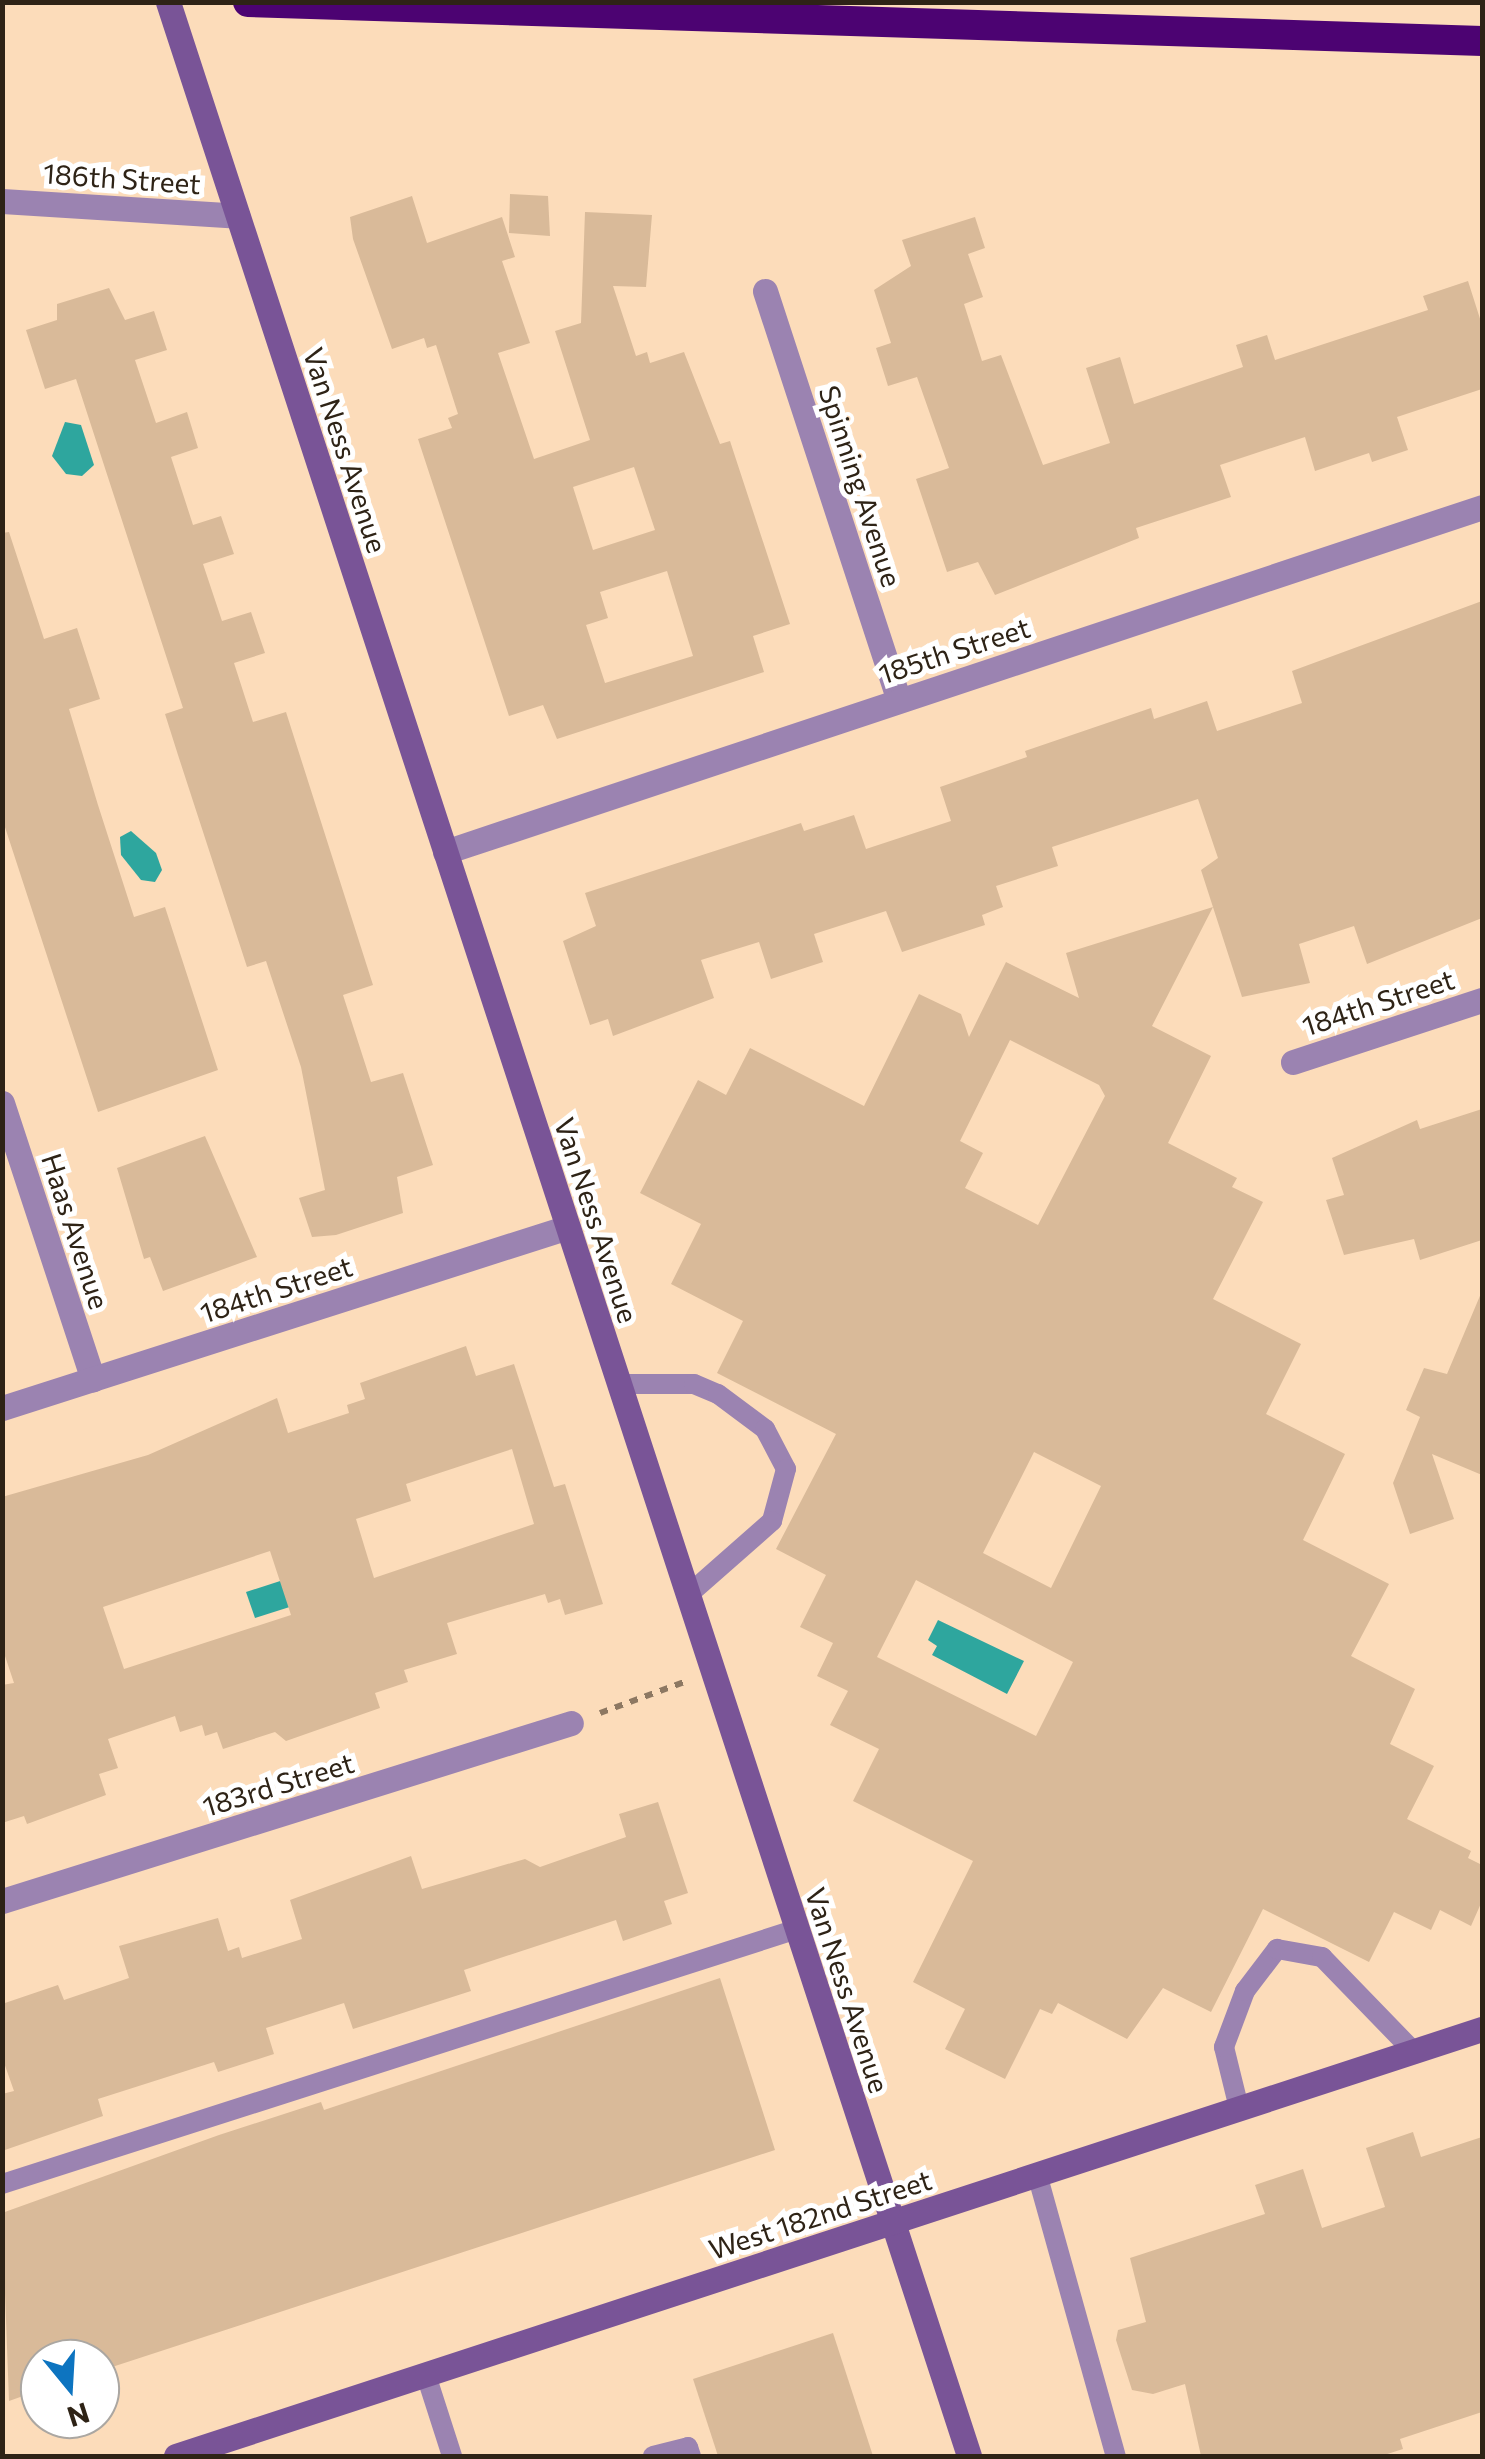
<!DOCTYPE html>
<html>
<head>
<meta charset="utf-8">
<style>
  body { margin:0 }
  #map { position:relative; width:1485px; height:2459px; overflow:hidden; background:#fcdcba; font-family:Commissioner,sans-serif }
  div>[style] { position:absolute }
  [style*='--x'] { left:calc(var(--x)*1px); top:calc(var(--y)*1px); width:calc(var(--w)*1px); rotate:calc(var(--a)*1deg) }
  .water>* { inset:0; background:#2ea69e }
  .building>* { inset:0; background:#d9ba99 }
  .path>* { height:6px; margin-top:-3px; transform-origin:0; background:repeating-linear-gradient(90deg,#8d7862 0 8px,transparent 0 16px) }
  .lane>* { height:20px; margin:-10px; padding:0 10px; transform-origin:10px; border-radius:10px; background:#9b83b1 }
  .street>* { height:25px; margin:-12.5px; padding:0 12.5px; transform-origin:12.5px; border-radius:12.5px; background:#9b83b1 }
  .secondary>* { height:25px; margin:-12.5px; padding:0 12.5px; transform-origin:12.5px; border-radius:12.5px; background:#795497 }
  .highway>* { height:30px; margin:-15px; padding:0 15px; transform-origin:15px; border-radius:15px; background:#4c0372 }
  span { translate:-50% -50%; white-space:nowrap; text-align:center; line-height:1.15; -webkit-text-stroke:10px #fff; paint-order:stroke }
  .street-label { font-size:28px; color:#2e2316 }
  .frame { position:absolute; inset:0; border:5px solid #2e2316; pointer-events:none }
  .north { position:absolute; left:20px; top:2339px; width:100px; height:100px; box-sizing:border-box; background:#fff; border:2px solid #aba7a2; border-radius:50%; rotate:162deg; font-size:28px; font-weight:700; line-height:40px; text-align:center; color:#2e2316 }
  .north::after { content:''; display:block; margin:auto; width:35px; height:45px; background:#0d74c0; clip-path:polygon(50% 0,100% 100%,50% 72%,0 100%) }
</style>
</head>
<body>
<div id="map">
  <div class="water">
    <i style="clip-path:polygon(65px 422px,81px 425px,94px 465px,82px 476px,66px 474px,52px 456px)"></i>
    <i style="clip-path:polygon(131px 831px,156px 853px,162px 870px,155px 882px,141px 880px,121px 855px,120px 837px)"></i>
    <i style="clip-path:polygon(311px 1571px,299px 1604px,255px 1618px,246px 1592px)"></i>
    <i style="clip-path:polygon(938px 1620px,1024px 1661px,1007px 1694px,932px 1655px,937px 1646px,928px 1640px)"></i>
  </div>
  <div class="building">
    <i style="clip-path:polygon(510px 194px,548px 196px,550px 236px,509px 233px)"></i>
    <i style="clip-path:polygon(evenodd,412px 196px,427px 243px,502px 217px,515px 257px,502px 261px,530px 343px,498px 353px,534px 459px,590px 440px,555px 331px,581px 323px,585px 212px,652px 215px,646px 287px,613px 286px,636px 356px,647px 352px,650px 363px,684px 352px,720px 444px,730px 441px,790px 624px,753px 636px,764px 672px,557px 739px,543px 705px,509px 716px,418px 439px,452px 428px,448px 418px,458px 414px,436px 345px,427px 348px,424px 338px,392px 349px,353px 239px,350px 217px,412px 196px,634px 467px,655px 530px,593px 550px,573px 487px,634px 467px,412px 196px,667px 571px,693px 656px,605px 683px,586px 625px,608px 618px,600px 592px,667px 571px)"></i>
    <i style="clip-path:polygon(975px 217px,985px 248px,968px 254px,983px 297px,964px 304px,982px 361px,1001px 355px,1043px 465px,1110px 443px,1086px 368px,1120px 357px,1134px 404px,1243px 367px,1236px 345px,1267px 335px,1275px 360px,1428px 310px,1423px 296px,1468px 281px,1482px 325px,1482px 389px,1397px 417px,1408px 450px,1372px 462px,1369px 453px,1315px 471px,1305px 437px,1220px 465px,1231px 497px,1136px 528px,1139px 538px,995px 595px,978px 562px,947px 572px,916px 479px,949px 468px,917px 377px,888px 386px,876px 348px,891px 343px,874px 290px,911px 266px,902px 240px)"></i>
    <i style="clip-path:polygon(109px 288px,125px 320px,154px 311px,167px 350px,135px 360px,156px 423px,187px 412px,198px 448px,171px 457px,193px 525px,221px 516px,234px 554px,203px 564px,222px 621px,251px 612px,265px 653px,234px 663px,253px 722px,286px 712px,373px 985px,343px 995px,371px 1082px,403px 1073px,433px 1165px,397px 1177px,403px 1213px,336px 1235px,312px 1237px,299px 1198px,325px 1190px,301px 1067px,266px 961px,247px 967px,178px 755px,165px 714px,183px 708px,76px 379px,45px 389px,26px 330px,57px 320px,57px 304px)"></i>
    <i style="clip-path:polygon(9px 532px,44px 639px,77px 628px,100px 699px,69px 709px,98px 805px,134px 917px,165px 907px,218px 1070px,98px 1112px,2px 818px,2px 533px)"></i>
    <i style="clip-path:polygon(1482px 601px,1482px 918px,1367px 964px,1354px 926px,1299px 944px,1310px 983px,1242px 997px,1201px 870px,1218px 858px,1198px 799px,1052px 847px,1058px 866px,996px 886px,1003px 907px,982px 915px,985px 925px,902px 952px,886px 911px,814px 934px,823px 962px,771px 979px,759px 942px,701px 960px,714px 998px,613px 1036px,608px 1019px,590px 1025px,563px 941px,596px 926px,585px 893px,801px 823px,804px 831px,854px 815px,866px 849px,951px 821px,940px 787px,1027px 757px,1025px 751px,1151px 708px,1154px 719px,1207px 701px,1217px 731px,1302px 703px,1292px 671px)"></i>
    <i style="clip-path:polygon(evenodd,1213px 907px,1152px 1026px,1211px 1056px,1168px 1143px,1237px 1178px,1232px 1187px,1263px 1202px,1213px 1299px,1301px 1344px,1266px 1414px,1345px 1454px,1303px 1540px,1389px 1584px,1351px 1656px,1415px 1689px,1390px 1744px,1434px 1766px,1407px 1819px,1471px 1851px,1468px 1858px,1482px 1865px,1482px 1901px,1471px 1926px,1440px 1910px,1431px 1930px,1394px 1912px,1369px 1962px,1263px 1909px,1211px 2012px,1163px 1988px,1127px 2039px,1058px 2003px,1052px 2014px,1040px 2009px,1005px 2079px,945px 2049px,965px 2009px,913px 1982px,973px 1861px,853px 1801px,879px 1749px,830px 1725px,848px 1691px,817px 1676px,833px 1643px,800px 1627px,826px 1575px,776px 1549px,836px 1434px,717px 1373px,743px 1321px,671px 1284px,701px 1224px,640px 1193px,698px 1080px,726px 1095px,750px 1048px,864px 1106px,919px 994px,961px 1014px,969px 1037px,1006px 962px,1079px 998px,1066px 953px,1213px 907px,1010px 1040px,1099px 1085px,1105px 1096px,1038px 1225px,965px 1188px,983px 1153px,960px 1141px,1010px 1040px,1213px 907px,1034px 1452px,1101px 1486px,1051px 1588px,983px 1553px,1034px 1452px,1213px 907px,916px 1580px,1073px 1662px,1036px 1736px,877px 1657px,916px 1580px)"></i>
    <i style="clip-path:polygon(1482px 1109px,1482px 1240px,1420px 1260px,1414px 1239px,1344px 1255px,1326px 1200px,1344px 1195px,1332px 1158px,1417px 1120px,1420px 1129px)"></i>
    <i style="clip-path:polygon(205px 1136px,257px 1257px,163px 1291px,150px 1257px,144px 1259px,117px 1168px)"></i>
    <i style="clip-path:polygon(1482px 1291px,1482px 1475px,1432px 1454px,1454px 1519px,1410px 1534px,1393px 1483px,1420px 1417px,1406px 1410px,1424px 1368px,1447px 1374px)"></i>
    <i style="clip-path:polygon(evenodd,466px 1346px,476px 1376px,514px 1364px,554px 1487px,565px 1484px,603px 1604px,565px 1615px,560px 1599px,548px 1603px,545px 1594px,447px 1623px,457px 1654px,404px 1670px,408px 1682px,375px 1693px,380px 1708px,286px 1741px,275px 1732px,223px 1749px,217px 1732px,205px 1736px,202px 1725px,180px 1732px,175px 1716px,108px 1739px,118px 1768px,99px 1774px,106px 1795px,27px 1824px,24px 1816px,2px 1823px,2px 1685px,14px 1683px,2px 1647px,2px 1497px,148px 1455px,277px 1398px,288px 1433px,349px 1413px,347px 1405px,365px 1399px,360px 1383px,466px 1346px,512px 1449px,534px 1524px,374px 1578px,356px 1519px,411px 1501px,406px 1484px,512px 1449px,466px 1346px,270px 1551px,291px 1615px,124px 1669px,103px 1607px,270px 1551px)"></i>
    <i style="clip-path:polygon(658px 1802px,688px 1893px,664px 1901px,672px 1924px,623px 1941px,616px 1920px,464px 1970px,471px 1991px,353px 2029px,344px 2003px,266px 2028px,274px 2054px,218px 2072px,214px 2062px,98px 2099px,103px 2116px,2px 2151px,2px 2094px,14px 2091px,2px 2057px,2px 2004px,58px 1985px,64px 2000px,129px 1978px,119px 1946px,218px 1918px,228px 1951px,239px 1947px,242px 1958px,302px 1939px,290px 1900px,411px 1856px,422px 1889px,525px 1859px,540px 1867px,626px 1837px,619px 1814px)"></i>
    <i style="clip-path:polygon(720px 1978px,775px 2150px,109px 2368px,106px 2359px,40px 2359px,40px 2390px,9px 2401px,2px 2213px,219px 2135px,321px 2102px,324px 2110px)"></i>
    <i style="clip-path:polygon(1413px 2132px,1421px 2157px,1482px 2137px,1482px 2412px,1400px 2439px,1403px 2449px,1381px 2456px,1201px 2456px,1185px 2384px,1153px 2394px,1132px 2390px,1116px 2340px,1118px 2330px,1146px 2322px,1130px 2258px,1265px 2214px,1255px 2185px,1303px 2169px,1322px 2228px,1385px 2207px,1366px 2148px)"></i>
    <i style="clip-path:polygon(833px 2333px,873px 2456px,718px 2456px,693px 2379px)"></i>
  </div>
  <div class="path">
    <i style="--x:600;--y:1713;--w:93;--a:-20.2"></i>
  </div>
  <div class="lane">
    <i style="--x:619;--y:1384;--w:75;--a:0"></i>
    <i style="--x:694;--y:1384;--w:26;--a:23"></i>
    <i style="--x:718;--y:1394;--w:59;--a:36.7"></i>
    <i style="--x:765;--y:1429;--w:45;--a:62.3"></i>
    <i style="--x:786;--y:1469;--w:54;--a:105.1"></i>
    <i style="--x:772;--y:1521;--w:112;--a:138.6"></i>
    <i style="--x:1239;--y:2108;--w:63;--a:-103.8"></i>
    <i style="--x:1224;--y:2047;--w:60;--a:-69.4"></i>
    <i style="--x:1245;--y:1991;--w:53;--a:-52.7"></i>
    <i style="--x:1277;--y:1949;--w:46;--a:10.1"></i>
    <i style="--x:1322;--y:1957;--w:131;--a:45.9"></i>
    <i style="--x:1037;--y:2174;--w:293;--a:74.4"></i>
    <i style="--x:2;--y:2184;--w:835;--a:-17.78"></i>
    <i style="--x:426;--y:2375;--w:85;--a:72.2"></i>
    <i style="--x:653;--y:2456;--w:36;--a:-14"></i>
    <i style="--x:688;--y:2447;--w:9;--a:72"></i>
  </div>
  <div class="street">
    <i style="--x:2;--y:201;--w:236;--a:3.6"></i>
    <i style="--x:765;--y:291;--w:430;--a:71.9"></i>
    <i style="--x:445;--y:852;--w:1093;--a:-18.4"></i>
    <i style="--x:1293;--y:1062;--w:199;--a:-18.2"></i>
    <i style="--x:2;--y:1103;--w:291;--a:71.8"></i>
    <i style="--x:2;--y:1408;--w:594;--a:-17.73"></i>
    <i style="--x:2;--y:1901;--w:596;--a:-17.37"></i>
  </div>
  <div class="secondary">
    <i style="--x:168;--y:2;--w:2581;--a:71.92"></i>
    <i style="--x:176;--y:2456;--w:1374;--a:-18.11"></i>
  </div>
  <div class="highway">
    <i style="--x:248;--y:2;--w:1235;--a:1.81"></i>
  </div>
  <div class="street-label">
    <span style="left:122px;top:178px;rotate:4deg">186th Street</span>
    <span style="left:346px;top:450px;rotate:72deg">Van Ness Avenue</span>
    <span style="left:861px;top:486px;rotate:72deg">Spinning Avenue</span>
    <span style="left:954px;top:650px;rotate:-18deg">185th Street</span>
    <span style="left:1378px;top:1002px;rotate:-18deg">184th Street</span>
    <span style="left:597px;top:1220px;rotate:72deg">Van Ness Avenue</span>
    <span style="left:76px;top:1231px;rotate:72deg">Haas Avenue</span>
    <span style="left:276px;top:1289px;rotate:-18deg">184th Street</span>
    <span style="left:278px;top:1784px;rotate:-17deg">183rd Street</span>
    <span style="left:848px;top:1990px;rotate:72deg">Van Ness Avenue</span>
    <span style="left:820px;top:2214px;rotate:-18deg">West 182nd Street</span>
  </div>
  <div class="frame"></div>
  <div class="north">N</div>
</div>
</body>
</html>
